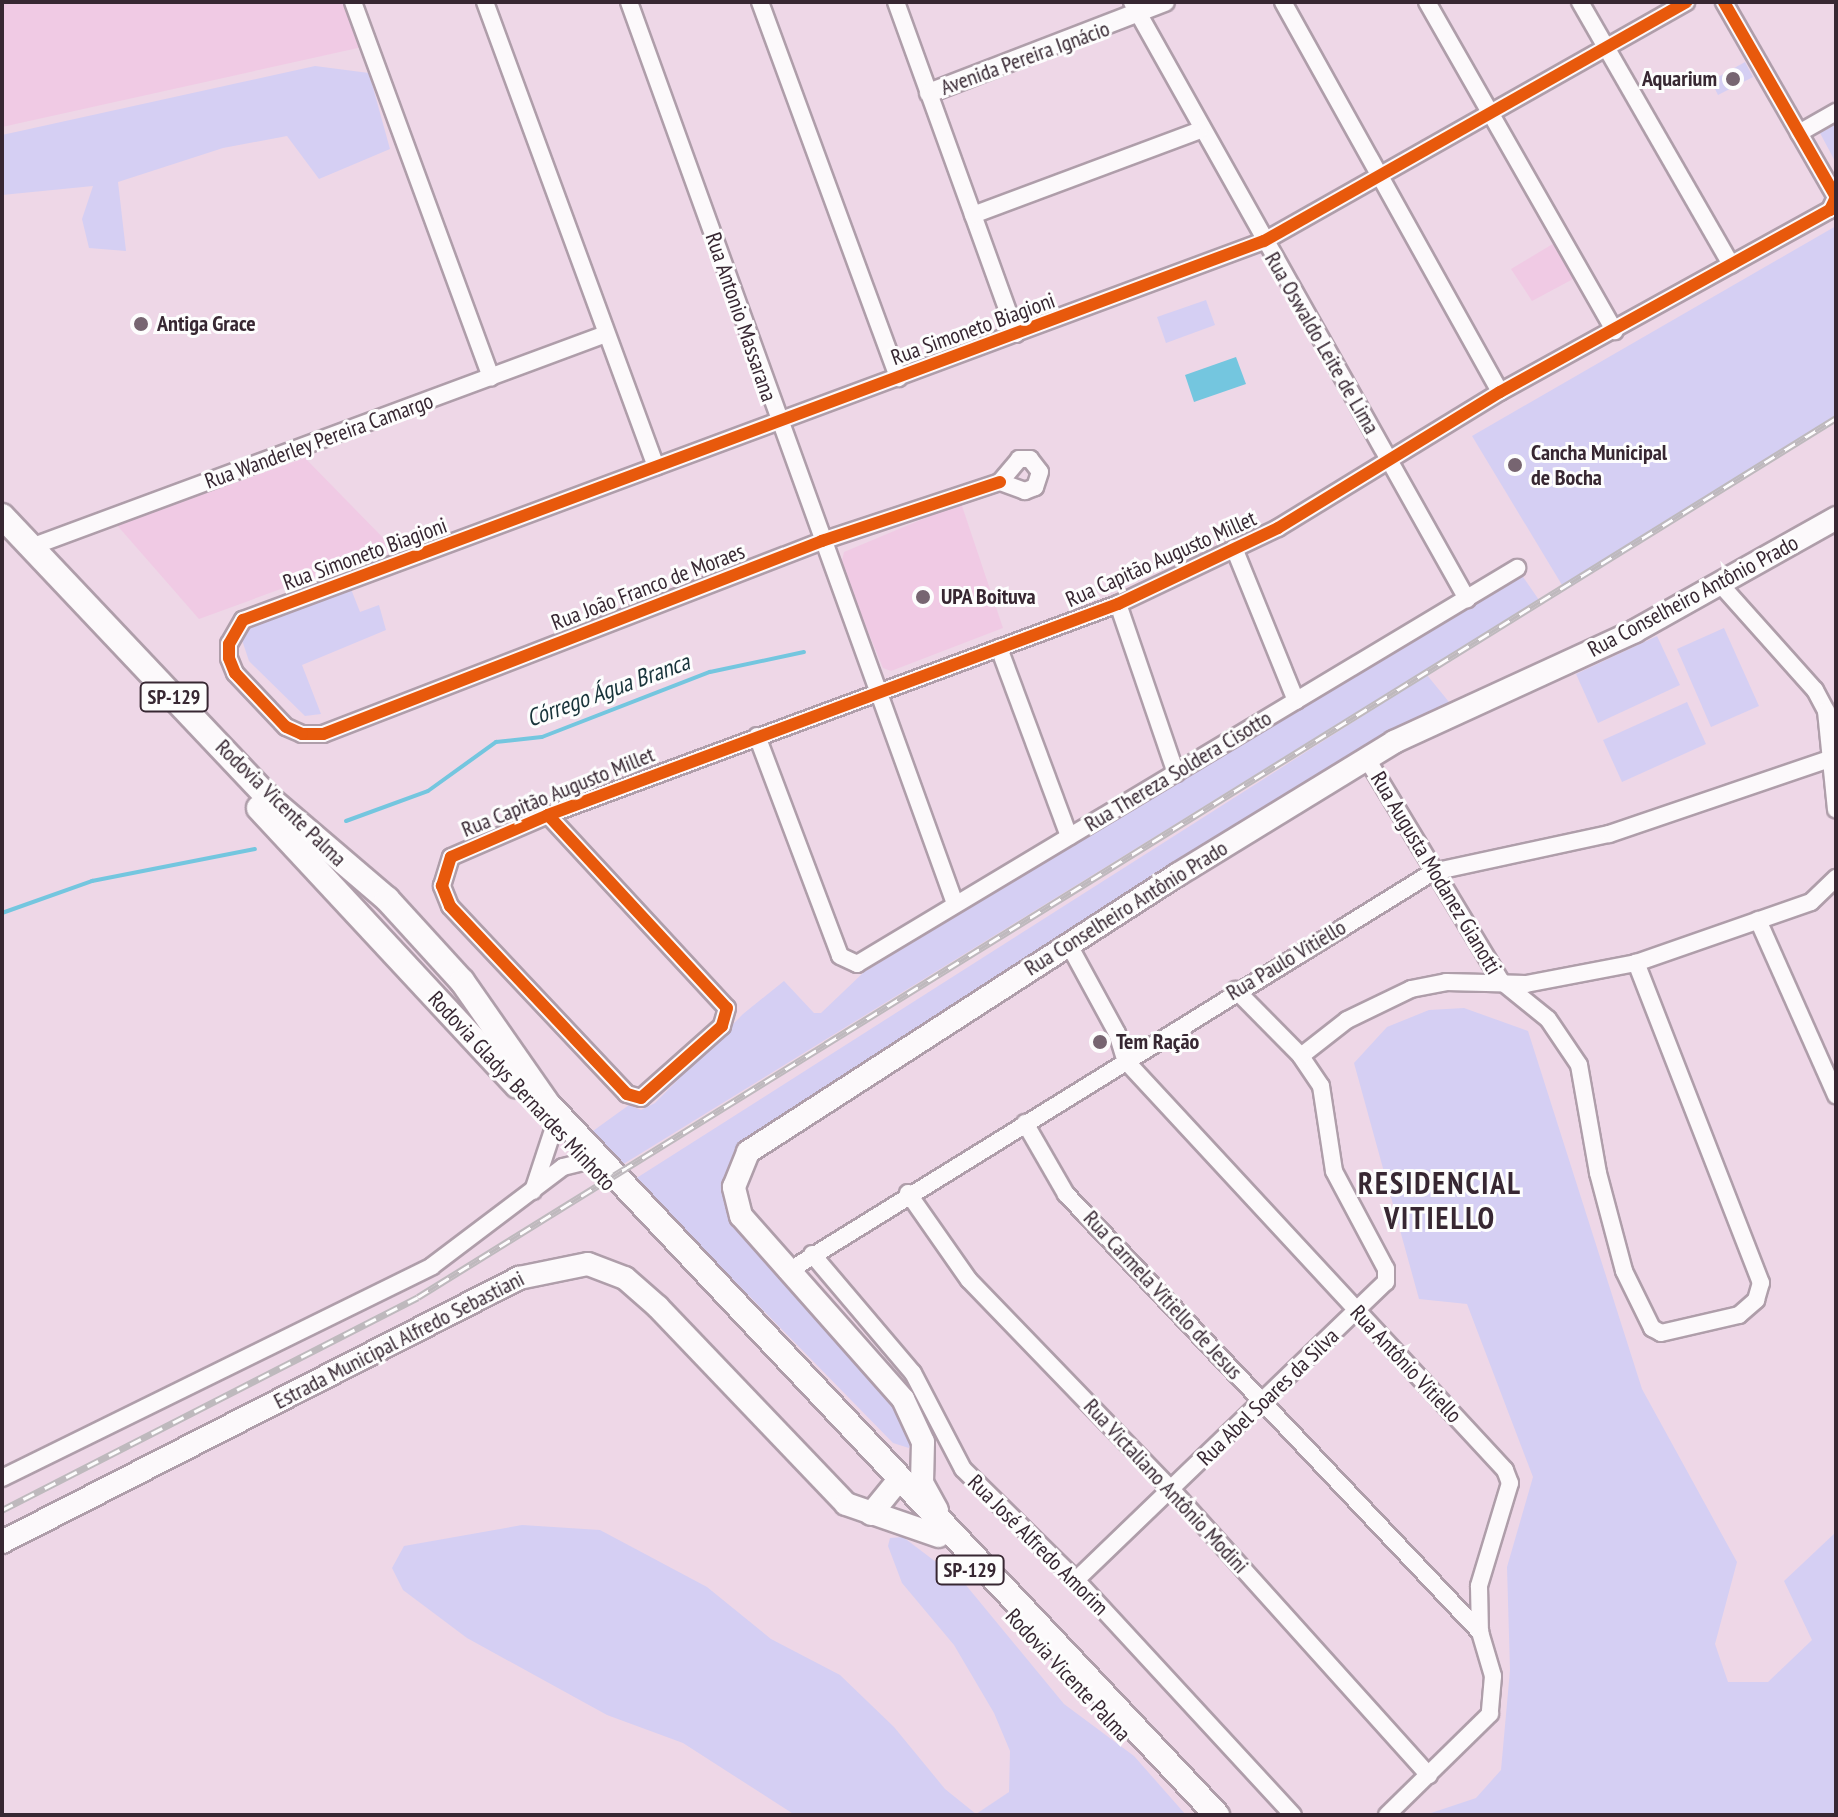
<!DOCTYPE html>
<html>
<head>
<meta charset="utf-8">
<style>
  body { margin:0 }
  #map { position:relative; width:1838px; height:1817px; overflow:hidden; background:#eed7e7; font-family:"PT Sans Narrow",sans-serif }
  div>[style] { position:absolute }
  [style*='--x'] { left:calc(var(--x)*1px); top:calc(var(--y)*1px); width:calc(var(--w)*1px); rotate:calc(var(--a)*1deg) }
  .built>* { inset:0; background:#f0cae4 }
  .green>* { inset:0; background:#d5cff3 }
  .water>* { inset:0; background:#74c6df }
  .stream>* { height:4px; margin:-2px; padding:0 2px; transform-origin:2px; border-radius:2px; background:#74c6df }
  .roads { filter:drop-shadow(2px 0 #af9eaa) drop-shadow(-2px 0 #af9eaa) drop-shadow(0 2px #af9eaa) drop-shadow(0 -2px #af9eaa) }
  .minor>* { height:16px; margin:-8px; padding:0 8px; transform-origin:8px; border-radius:8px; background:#fcf9fb }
  .tertiary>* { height:18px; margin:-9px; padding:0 9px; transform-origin:9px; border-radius:9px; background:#fcf9fb }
  .secondary>* { height:22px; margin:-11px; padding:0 11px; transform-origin:11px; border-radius:11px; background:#fcf9fb }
  .primary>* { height:24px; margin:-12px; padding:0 12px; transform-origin:12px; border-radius:12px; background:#fcf9fb }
  .rail>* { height:7px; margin-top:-3.5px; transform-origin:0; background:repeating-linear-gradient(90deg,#fdfdfd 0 12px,#beb9bd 0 24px); box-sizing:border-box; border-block:2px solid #beb9bd }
  .cycleway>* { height:12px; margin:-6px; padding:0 6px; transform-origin:6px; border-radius:6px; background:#e8590c }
  .dots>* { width:22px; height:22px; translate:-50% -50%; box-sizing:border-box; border:4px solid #fdfdfd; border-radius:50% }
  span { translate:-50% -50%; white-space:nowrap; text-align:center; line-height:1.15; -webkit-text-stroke:6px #fdfdfd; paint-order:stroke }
  .shield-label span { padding:2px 6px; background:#fdfdfd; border:2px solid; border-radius:6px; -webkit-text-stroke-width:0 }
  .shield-label { font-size:20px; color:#372732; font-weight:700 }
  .street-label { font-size:22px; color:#372732 }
  .poi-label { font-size:22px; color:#372732; font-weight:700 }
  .right { translate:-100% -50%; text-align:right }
  .left { translate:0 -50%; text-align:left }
  .water-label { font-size:24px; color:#18333a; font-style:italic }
  .district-label { font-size:30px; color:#372732; font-weight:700; letter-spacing:2px }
  .frame { position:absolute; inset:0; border:4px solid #372732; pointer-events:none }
</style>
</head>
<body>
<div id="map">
  <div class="built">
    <i style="clip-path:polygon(2px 2px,350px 2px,367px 46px,2px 127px)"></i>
    <i style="clip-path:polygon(1556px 242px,1575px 278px,1532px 301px,1511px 269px)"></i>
    <i style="clip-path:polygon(305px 458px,393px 548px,199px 619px,116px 524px)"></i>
    <i style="clip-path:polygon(961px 503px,1003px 628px,891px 671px,883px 668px,841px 566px,844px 552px)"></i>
  </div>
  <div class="green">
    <i style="clip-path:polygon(1745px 62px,1753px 77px,1718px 95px,1711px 81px)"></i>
    <i style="clip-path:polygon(315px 66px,369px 73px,390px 149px,319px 179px,287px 136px,223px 148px,118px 182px,126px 251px,89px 248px,82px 219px,93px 186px,2px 195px,2px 135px)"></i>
    <i style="clip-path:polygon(1836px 124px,1836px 163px,1820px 133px)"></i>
    <i style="clip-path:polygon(1836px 226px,1836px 416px,1565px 590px,1472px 436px)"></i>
    <i style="clip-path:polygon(1206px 300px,1215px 325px,1166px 343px,1157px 317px)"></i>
    <i style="clip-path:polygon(1521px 574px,1539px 600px,617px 1168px,586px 1136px,629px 1105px,641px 1110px,655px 1103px,743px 1014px,784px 981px,814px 1013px,821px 1013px,864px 972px)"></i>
    <i style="clip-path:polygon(351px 589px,360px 612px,379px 605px,386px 630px,302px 665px,321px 714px,305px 716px,249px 661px,242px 640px,251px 622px)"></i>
    <i style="clip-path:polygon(1724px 628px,1759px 706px,1711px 727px,1677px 649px)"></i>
    <i style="clip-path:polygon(1657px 636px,1680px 685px,1598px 723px,1576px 674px)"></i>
    <i style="clip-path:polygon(1427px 675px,1449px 702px,752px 1138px,727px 1191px,872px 1374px,913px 1437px,909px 1448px,893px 1443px,635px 1179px)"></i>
    <i style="clip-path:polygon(1687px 702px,1706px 744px,1622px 782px,1603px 740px)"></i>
    <i style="clip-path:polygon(1464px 1008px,1528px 1031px,1642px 1389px,1737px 1562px,1715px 1644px,1728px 1682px,1768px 1682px,1812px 1640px,1784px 1581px,1836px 1532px,1836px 1815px,1425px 1815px,1476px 1798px,1501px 1770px,1510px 1670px,1507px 1567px,1533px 1477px,1467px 1304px,1419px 1299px,1354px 1063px,1387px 1027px,1429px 1010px)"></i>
    <i style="clip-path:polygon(522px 1525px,600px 1530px,707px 1587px,771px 1639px,840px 1675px,894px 1727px,945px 1789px,976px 1814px,1009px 1792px,1010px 1751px,994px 1713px,954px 1645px,902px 1583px,888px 1546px,890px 1538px,903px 1537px,965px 1584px,1064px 1704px,1134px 1756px,1186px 1815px,795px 1815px,683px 1743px,607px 1715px,467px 1638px,403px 1590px,392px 1568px,404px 1546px)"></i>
  </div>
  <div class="water">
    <i style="clip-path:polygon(1236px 357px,1246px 384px,1194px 402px,1185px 375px)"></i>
  </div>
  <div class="stream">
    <i style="--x:346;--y:821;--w:87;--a:-20.1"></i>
    <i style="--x:428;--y:791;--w:84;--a:-35.8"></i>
    <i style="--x:496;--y:742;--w:46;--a:-6.2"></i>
    <i style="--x:542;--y:737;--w:180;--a:-21.2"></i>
    <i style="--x:710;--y:672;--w:96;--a:-12"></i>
    <i style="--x:2;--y:913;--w:96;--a:-19.6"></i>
    <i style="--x:92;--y:881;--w:166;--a:-11.1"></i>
  </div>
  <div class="roads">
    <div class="minor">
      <i style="--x:353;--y:2;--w:400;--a:69.8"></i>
      <i style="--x:485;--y:2;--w:495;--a:69.8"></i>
      <i style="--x:629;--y:2;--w:956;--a:70.12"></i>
      <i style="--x:760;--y:2;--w:401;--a:69.8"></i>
      <i style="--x:896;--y:2;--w:353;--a:70.1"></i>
      <i style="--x:1132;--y:2;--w:685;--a:60.7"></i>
      <i style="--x:1283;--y:2;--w:446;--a:60.9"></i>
      <i style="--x:1427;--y:2;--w:379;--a:60.3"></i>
      <i style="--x:1580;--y:2;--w:303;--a:60.1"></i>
      <i style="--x:1799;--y:133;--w:43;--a:-29.6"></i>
      <i style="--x:973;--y:215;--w:242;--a:-20.5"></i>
      <i style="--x:1019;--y:459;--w:11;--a:0"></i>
      <i style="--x:1030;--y:459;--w:16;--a:52"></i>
      <i style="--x:1040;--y:472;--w:16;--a:108"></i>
      <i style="--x:1035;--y:487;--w:11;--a:158"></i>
      <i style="--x:1025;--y:491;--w:27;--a:-160"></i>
      <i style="--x:1000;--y:482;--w:30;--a:-50"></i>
      <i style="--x:1000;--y:482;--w:188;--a:161.7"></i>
      <i style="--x:822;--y:541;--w:535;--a:158.85"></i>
      <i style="--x:323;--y:734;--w:21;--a:180"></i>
      <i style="--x:302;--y:734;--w:17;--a:-156"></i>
      <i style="--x:286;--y:727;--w:74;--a:-133.4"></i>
      <i style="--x:235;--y:673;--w:16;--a:-112"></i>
      <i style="--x:229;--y:658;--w:14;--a:-90"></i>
      <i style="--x:229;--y:644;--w:28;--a:-60"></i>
      <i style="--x:243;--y:620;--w:1089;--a:-20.37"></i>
      <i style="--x:1264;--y:241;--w:485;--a:-29.5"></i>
      <i style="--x:31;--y:547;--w:613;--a:-20.33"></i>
      <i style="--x:1234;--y:548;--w:165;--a:67.9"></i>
      <i style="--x:1721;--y:585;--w:141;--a:48.2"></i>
      <i style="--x:1815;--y:690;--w:24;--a:62"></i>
      <i style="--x:1826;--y:711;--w:99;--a:84.2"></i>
      <i style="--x:1118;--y:604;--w:179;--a:71.1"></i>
      <i style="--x:999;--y:648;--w:201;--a:69.6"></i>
      <i style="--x:757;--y:736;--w:235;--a:69.3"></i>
      <i style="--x:840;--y:956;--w:19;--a:25"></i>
      <i style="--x:857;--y:964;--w:770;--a:-30.96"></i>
      <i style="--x:1367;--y:759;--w:259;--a:58.9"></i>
      <i style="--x:1501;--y:981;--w:60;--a:39"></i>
      <i style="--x:1548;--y:1019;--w:55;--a:56"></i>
      <i style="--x:1579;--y:1065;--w:110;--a:80"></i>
      <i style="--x:1598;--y:1173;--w:101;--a:75.1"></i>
      <i style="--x:1624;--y:1271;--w:64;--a:63.8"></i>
      <i style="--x:1652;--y:1328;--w:10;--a:29"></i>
      <i style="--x:1661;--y:1333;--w:80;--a:-13"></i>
      <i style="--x:1739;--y:1315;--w:23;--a:-41"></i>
      <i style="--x:1756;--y:1300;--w:18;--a:-74"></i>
      <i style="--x:1761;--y:1283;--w:344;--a:-111.3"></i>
      <i style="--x:548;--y:815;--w:263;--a:47.2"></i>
      <i style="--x:727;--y:1008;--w:19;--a:106"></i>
      <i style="--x:722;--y:1026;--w:108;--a:138.4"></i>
      <i style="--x:641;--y:1098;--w:15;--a:-164"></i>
      <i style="--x:627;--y:1094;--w:258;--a:-133.3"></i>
      <i style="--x:450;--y:906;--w:22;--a:-112"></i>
      <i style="--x:442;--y:886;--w:30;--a:-73"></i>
      <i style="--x:451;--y:857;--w:106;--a:-23.4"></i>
      <i style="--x:548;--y:815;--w:608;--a:-20.31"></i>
      <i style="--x:1118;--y:604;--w:177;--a:-25.4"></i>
      <i style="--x:1278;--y:528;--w:260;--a:-31.5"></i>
      <i style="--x:1500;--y:392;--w:377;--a:-28.9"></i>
      <i style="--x:1830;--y:210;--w:14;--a:-65"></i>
      <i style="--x:1836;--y:197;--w:225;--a:-119.9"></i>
      <i style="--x:1758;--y:920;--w:192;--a:66"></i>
      <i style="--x:1069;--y:945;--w:100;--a:61.4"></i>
      <i style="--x:1117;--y:1033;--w:28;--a:73"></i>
      <i style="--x:1125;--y:1060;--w:559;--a:47.17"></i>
      <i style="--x:1505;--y:1470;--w:14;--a:69"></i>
      <i style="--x:1510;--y:1483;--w:108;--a:106.8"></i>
      <i style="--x:1479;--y:1586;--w:46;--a:88.8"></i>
      <i style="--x:1480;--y:1632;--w:46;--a:73.5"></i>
      <i style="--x:1493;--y:1676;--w:38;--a:95"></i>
      <i style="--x:1490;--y:1714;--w:144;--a:135.6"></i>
      <i style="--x:1301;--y:1056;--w:58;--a:-38"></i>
      <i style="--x:1347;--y:1020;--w:71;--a:-25.8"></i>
      <i style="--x:1411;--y:989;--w:36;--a:-11"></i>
      <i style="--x:1446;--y:982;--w:80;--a:1.4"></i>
      <i style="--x:1526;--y:984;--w:112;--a:-10.8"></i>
      <i style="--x:1636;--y:963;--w:185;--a:-19.2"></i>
      <i style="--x:1811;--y:902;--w:35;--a:-44"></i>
      <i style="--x:1025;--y:1123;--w:82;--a:60"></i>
      <i style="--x:1066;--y:1194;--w:603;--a:46.61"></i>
      <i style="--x:533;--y:1191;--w:71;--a:-71.8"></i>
      <i style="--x:908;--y:1193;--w:106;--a:55"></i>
      <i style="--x:969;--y:1280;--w:292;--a:46"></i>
      <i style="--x:1172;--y:1490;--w:384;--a:48"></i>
      <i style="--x:812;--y:1254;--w:156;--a:49.7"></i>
      <i style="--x:913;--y:1373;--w:108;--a:62.5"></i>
      <i style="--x:963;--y:1469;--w:158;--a:44.5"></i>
      <i style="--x:1076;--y:1580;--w:320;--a:47.3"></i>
      <i style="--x:787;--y:1272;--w:760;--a:-31.77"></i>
      <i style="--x:1433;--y:872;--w:180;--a:-12.2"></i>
      <i style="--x:1609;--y:834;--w:236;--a:-18.8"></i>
      <i style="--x:2;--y:1478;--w:479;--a:-26.2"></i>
      <i style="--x:432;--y:1266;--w:164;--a:-37.1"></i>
      <i style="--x:563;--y:1167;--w:25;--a:-14"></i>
      <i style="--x:1076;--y:1580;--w:430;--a:-43.9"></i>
      <i style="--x:1386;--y:1282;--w:13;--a:-90"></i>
      <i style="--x:1386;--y:1269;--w:111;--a:-118"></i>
      <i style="--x:1334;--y:1171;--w:86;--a:-98.7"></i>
      <i style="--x:1321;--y:1086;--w:36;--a:-124"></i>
      <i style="--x:1301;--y:1056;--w:93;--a:-134.6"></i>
    </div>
    <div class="tertiary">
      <i style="--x:929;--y:93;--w:253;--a:-21.1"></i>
    </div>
    <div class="secondary">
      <i style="--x:937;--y:1510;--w:31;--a:-119"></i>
      <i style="--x:922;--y:1483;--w:41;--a:-88.6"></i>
      <i style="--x:923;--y:1442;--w:47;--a:-114.9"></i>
      <i style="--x:903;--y:1399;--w:244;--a:-131.5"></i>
      <i style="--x:741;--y:1216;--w:30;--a:-104"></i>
      <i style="--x:734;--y:1187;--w:38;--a:-68"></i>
      <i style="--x:748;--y:1152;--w:511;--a:-32.85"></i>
      <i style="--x:1177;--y:875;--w:255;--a:-31.5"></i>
      <i style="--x:1394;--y:742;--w:265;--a:-24.7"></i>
      <i style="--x:1635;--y:631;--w:231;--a:-29.3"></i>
      <i style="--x:871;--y:1514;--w:35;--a:-51"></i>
      <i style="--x:2;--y:1542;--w:581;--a:-27.05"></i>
      <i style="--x:519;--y:1278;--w:70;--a:-11.5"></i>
      <i style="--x:588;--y:1264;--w:40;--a:21"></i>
      <i style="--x:625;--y:1278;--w:44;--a:41.3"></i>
      <i style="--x:658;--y:1307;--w:272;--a:46.3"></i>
      <i style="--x:846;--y:1504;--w:98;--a:19"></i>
    </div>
    <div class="primary">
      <i style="--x:2;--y:516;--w:391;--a:46.6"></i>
      <i style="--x:271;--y:800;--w:153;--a:40.5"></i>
      <i style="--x:387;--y:899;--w:111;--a:47.6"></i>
      <i style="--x:462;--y:981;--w:149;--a:55.1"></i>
      <i style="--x:547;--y:1103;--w:978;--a:46.74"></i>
      <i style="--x:259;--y:808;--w:379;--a:47.1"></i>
    </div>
  </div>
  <div class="rail">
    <i style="--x:2;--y:1510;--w:467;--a:-27.1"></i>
    <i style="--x:418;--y:1297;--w:1668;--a:-31.79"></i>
  </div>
  <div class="cycleway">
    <i style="--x:1000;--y:482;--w:188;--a:161.7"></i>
    <i style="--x:822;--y:541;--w:535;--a:158.85"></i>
    <i style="--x:323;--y:734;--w:21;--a:180"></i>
    <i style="--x:302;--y:734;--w:17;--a:-156"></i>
    <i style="--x:286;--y:727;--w:74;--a:-133.4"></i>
    <i style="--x:235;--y:673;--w:16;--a:-112"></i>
    <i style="--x:229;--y:658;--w:14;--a:-90"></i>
    <i style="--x:229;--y:644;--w:28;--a:-60"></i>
    <i style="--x:243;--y:620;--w:1089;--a:-20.37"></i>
    <i style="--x:1264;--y:241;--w:485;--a:-29.5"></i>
    <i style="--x:548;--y:815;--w:263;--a:47.2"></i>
    <i style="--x:727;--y:1008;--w:19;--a:106"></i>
    <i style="--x:722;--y:1026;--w:108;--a:138.4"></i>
    <i style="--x:641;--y:1098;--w:15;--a:-164"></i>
    <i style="--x:627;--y:1094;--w:258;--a:-133.3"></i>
    <i style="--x:450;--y:906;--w:22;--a:-112"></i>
    <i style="--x:442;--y:886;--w:30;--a:-73"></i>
    <i style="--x:451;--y:857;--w:106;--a:-23.4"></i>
    <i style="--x:548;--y:815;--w:608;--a:-20.31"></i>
    <i style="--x:1118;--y:604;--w:177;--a:-25.4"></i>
    <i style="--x:1278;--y:528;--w:260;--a:-31.5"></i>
    <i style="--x:1500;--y:392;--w:377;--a:-28.9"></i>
    <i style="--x:1830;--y:210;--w:14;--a:-65"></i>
    <i style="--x:1836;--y:197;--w:225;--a:-119.9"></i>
  </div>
  <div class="dots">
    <i style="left:1733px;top:79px;background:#776571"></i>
    <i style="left:141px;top:324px;background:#776571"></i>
    <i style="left:1515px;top:465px;background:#776571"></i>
    <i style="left:923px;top:597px;background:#776571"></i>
    <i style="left:1100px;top:1042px;background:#776571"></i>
  </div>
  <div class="shield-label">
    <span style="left:174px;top:697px">SP-129</span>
    <span style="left:970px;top:1570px">SP-129</span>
  </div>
  <div class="street-label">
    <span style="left:1025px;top:58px;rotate:-20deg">Avenida Pereira Ignácio</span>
    <span style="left:741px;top:317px;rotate:71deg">Rua Antonio Massarana</span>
    <span style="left:973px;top:329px;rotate:-20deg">Rua Simoneto Biagioni</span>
    <span style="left:1322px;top:343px;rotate:60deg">Rua Oswaldo Leite de Lima</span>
    <span style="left:319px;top:441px;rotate:-20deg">Rua Wanderley Pereira Camargo</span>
    <span style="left:365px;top:554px;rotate:-20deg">Rua Simoneto Biagioni</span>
    <span style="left:1161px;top:559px;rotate:-24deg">Rua Capitão Augusto Millet</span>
    <span style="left:648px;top:587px;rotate:-21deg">Rua João Franco de Moraes</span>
    <span style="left:1693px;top:596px;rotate:-28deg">Rua Conselheiro Antônio Prado</span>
    <span style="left:1178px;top:771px;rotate:-31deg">Rua Thereza Soldera Cisotto</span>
    <span style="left:558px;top:792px;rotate:-22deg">Rua Capitão Augusto Millet</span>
    <span style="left:281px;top:803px;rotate:44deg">Rodovia Vicente Palma</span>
    <span style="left:1436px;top:873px;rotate:59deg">Rua Augusta Modanez Gianotti</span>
    <span style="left:1126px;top:908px;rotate:-32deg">Rua Conselheiro Antônio Prado</span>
    <span style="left:1286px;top:960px;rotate:-31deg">Rua Paulo Vitiello</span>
    <span style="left:522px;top:1091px;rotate:47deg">Rodovia Gladys Bernardes Minhoto</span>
    <span style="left:1163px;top:1295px;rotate:47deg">Rua Carmela Vitiello de Jesus</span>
    <span style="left:399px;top:1340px;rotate:-27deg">Estrada Municipal Alfredo Sebastiani</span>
    <span style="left:1406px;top:1364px;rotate:47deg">Rua Antônio Vitiello</span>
    <span style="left:1268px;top:1397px;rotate:-44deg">Rua Abel Soares da Silva</span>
    <span style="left:1166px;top:1486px;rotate:47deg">Rua Victaliano Antônio Modini</span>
    <span style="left:1038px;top:1545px;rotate:45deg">Rua José Alfredo Amorim</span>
    <span style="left:1068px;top:1675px;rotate:47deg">Rodovia Vicente Palma</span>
  </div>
  <div class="poi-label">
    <span class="right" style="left:1717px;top:79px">Aquarium</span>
    <span class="left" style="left:157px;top:324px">Antiga Grace</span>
    <span class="left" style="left:1531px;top:465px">Cancha Municipal<br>de Bocha</span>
    <span class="left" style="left:941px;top:597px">UPA Boituva</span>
    <span class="left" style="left:1116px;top:1042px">Tem Ração</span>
  </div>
  <div class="water-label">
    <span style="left:608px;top:690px;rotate:-20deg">Córrego Água Branca</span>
  </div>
  <div class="district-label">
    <span style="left:1440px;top:1200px">RESIDENCIAL<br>VITIELLO</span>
  </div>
  <div class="frame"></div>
</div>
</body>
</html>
